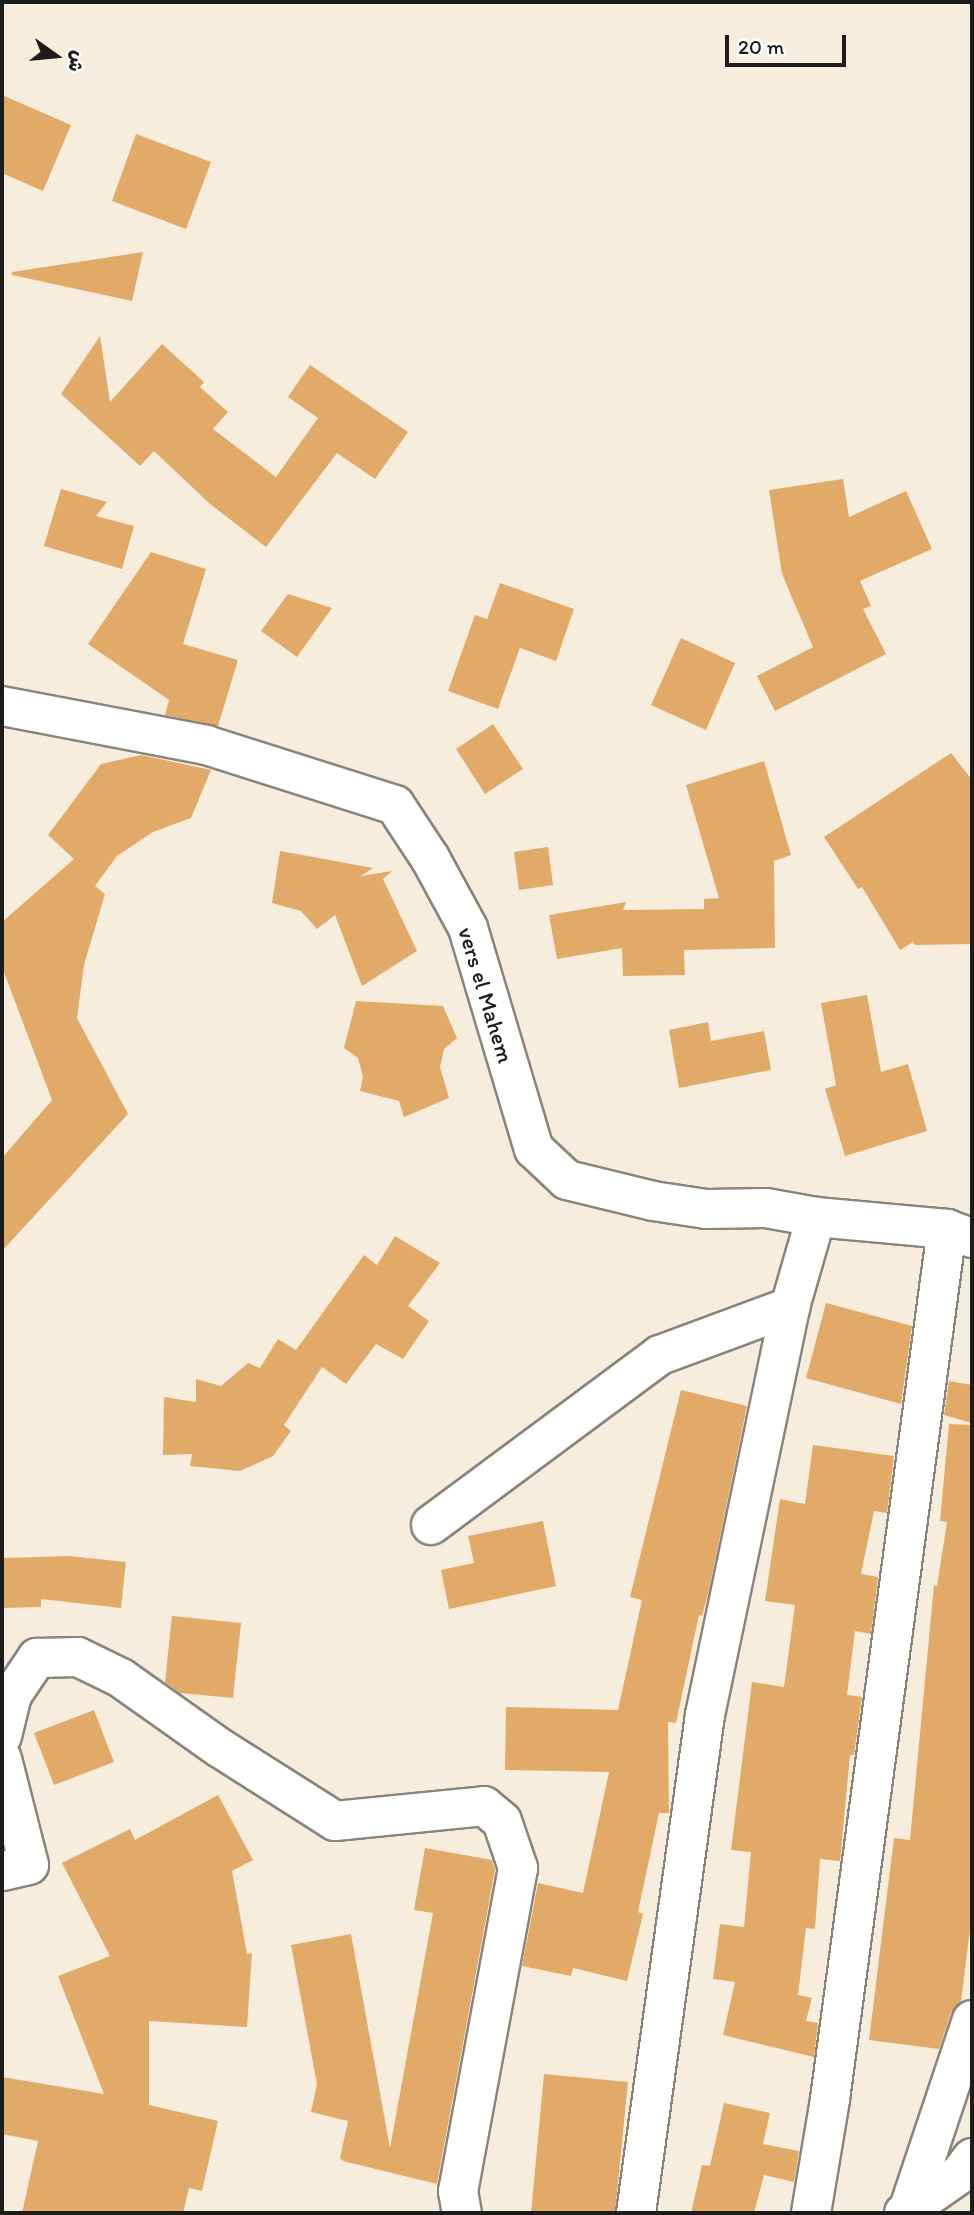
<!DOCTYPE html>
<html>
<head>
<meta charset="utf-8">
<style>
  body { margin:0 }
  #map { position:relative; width:974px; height:2215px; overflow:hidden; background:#f7eddc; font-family:Itim,"Playpen Sans Arabic",sans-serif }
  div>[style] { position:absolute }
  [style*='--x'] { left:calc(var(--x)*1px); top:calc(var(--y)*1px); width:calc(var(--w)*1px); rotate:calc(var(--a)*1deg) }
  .building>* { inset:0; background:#e1aa68 }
  .roads { filter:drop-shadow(2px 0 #8a847c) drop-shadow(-2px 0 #8a847c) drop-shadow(0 2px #8a847c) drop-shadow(0 -2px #8a847c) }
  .minor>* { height:38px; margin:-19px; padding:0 19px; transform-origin:19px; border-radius:19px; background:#fff }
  span { translate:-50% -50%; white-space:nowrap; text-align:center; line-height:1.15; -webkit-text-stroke:5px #fff; paint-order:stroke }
  .street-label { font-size:23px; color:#1c1c1c }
  .frame { position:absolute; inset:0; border:4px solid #1c1c1c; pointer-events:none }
  .north { position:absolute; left:21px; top:21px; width:70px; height:70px; -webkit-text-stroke:5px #fff; paint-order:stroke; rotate:105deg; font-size:19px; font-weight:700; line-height:28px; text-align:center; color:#1c1c1c }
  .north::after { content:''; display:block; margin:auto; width:24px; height:32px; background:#1c1c1c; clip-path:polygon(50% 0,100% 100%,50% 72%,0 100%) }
  .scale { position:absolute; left:725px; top:35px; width:121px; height:32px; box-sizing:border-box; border:4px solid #1c1c1c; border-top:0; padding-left:9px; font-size:21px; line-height:24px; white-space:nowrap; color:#1c1c1c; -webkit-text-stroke:5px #fff; paint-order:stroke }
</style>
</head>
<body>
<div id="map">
  <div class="building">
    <i style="clip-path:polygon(2px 95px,71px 125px,43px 191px,2px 173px)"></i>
    <i style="clip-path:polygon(136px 134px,211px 162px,186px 229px,112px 201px)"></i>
    <i style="clip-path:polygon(143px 252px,132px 301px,12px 275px,12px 272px)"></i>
    <i style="clip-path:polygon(100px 336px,110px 402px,162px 344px,204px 382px,200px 387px,228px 412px,213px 429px,276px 477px,318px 418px,288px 397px,310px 365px,408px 432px,375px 479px,337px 453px,266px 547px,210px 504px,154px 451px,140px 466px,61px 394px)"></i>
    <i style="clip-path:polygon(843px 479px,849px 517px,906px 491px,932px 549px,860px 581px,871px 606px,863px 609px,886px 654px,775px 711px,757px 676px,813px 647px,782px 574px,769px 490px)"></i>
    <i style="clip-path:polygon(61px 489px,107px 502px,96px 516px,134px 526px,122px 569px,44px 546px)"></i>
    <i style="clip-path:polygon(151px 552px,206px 569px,183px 644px,238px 660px,218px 726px,165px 715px,169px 700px,88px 644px)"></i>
    <i style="clip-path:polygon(500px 583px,574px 609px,556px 661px,520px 648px,498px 709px,448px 691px,475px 615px,487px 619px)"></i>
    <i style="clip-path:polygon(288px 594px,332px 608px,297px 657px,261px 631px)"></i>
    <i style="clip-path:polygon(681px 638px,735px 663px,706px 730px,651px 705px)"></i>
    <i style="clip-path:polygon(493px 724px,523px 769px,485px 794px,456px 749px)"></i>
    <i style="clip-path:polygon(951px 753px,972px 780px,972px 944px,915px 945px,913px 942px,900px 950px,862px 887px,858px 889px,824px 837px)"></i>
    <i style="clip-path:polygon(141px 755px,211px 770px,191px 818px,153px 832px,117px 856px,95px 886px,105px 894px,84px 965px,77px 1018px,128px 1114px,2px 1251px,2px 1158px,52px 1100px,2px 967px,2px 922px,74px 859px,48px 835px,101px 764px)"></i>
    <i style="clip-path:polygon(764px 761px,791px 855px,774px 861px,775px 948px,684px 950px,685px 975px,623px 976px,622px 948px,557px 959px,549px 915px,626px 902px,623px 910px,704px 909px,704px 899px,719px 898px,686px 785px)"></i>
    <i style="clip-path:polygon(548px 847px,553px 885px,519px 890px,514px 852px)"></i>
    <i style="clip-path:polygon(280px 851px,373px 868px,361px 876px,392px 871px,383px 879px,417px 951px,362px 986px,335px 915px,317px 929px,301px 911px,272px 903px)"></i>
    <i style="clip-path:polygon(867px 995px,881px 1072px,908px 1064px,927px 1131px,845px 1156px,825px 1089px,836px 1085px,821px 1003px)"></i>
    <i style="clip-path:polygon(356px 1001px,443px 1006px,457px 1038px,444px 1049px,440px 1067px,449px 1098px,404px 1117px,399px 1101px,360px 1091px,363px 1077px,358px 1058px,344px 1048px)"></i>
    <i style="clip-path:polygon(708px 1022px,711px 1041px,764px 1031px,771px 1070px,679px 1088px,669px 1030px)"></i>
    <i style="clip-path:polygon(395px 1236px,440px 1263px,408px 1306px,429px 1321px,403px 1359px,376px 1344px,346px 1384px,322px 1367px,284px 1425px,291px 1431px,273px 1456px,240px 1471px,190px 1466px,192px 1454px,163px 1455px,164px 1397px,196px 1402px,196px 1379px,221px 1386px,248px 1363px,260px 1368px,278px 1339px,296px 1350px,364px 1255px,377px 1265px)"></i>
    <i style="clip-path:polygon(826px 1303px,912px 1326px,901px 1404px,806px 1378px)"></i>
    <i style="clip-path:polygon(949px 1381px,972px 1385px,972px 1423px,944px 1415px)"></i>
    <i style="clip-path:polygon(681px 1390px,747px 1406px,709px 1590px,702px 1616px,699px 1615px,676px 1723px,668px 1722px,669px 1813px,659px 1813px,638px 1912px,643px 1914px,627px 1981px,573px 1968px,571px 1976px,522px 1966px,538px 1883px,583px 1893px,609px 1772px,505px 1770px,506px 1707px,618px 1710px,642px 1600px,630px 1597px)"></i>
    <i style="clip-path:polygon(949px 1424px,972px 1425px,972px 1913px,961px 2002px,951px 2013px,939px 2049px,869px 2040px,894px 1838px,910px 1840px,934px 1585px,937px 1586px,947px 1522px,940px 1521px)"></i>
    <i style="clip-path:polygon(813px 1445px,894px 1456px,887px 1513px,874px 1511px,861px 1574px,878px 1577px,871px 1634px,855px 1631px,847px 1695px,862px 1697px,854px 1755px,850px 1755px,840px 1861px,820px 1859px,815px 1929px,806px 1928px,798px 1995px,812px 1998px,806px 2021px,818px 2023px,814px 2057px,723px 2035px,735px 1982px,713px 1979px,720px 1924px,744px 1927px,751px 1852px,731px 1850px,752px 1682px,784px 1687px,795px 1605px,765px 1601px,780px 1499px,805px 1504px)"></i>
    <i style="clip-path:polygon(543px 1521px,556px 1586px,449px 1609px,441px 1570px,474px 1563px,468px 1536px)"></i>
    <i style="clip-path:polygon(69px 1556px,126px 1562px,121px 1608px,41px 1599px,41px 1607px,3px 1608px,3px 1558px)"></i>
    <i style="clip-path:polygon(172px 1616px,241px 1623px,233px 1698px,180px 1693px,165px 1682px)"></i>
    <i style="clip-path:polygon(94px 1710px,114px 1762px,54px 1785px,34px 1733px)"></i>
    <i style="clip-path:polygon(218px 1795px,253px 1860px,232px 1871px,247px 1954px,252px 1953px,247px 2027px,149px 2021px,149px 2105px,218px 2121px,202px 2191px,189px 2188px,183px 2213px,22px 2213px,38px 2141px,2px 2134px,2px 2077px,104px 2094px,58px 1976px,110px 1956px,62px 1863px,130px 1829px,135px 1840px)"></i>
    <i style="clip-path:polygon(425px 1848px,492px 1860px,495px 1870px,437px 2184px,343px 2161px,340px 2158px,348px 2121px,311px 2112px,317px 2084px,291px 1945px,351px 1934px,390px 2148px,433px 1913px,414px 1910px)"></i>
    <i style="clip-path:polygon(544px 2074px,628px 2082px,615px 2213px,531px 2213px)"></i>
    <i style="clip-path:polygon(724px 2103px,770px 2113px,763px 2144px,799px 2151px,794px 2182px,764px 2175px,754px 2213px,691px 2213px,702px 2165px,710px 2166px)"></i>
  </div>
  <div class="roads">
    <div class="minor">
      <i style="--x:2;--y:706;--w:208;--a:10.8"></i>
      <i style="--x:206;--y:745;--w:198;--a:17.6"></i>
      <i style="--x:395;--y:805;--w:64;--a:56.6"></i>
      <i style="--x:430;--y:858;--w:80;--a:61.5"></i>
      <i style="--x:468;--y:928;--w:231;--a:73.4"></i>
      <i style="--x:534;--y:1149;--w:45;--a:43.2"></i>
      <i style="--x:567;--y:1180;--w:89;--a:13.7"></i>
      <i style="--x:653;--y:1201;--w:54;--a:8.6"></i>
      <i style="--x:706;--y:1209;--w:60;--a:-1"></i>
      <i style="--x:766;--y:1208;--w:51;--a:10.2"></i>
      <i style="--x:816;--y:1217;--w:132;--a:5.2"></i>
      <i style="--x:947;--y:1229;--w:27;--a:20"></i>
      <i style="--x:431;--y:1525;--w:285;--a:-36.6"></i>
      <i style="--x:660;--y:1355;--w:139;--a:-20.3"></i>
      <i style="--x:2;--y:1736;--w:42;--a:-76.3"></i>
      <i style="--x:12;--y:1695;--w:45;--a:-56"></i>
      <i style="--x:37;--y:1658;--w:41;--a:-1.4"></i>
      <i style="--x:78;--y:1657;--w:48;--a:26"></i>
      <i style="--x:121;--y:1678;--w:121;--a:35.3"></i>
      <i style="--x:220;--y:1748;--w:136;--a:32.4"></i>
      <i style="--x:335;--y:1821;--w:150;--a:-5.7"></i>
      <i style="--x:484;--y:1806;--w:23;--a:40"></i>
      <i style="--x:502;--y:1821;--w:50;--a:71.2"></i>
      <i style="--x:518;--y:1868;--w:329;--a:100.5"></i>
      <i style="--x:458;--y:2191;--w:22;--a:80"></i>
      <i style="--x:2;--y:1759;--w:109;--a:75.7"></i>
      <i style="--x:29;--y:1865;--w:28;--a:167"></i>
      <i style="--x:909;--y:2208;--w:198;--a:-71.5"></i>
      <i style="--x:636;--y:2213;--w:503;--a:-82.11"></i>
      <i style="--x:705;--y:1715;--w:417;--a:-78.2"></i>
      <i style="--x:790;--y:1307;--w:94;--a:-73.9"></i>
      <i style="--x:811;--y:2213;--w:116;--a:-80.5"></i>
      <i style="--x:830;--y:2099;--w:878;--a:-82.34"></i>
      <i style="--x:904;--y:2213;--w:68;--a:-34.9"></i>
      <i style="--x:960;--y:2174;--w:20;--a:-53"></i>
    </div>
  </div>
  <div class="street-label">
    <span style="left:486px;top:995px;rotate:73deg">vers el Mahem</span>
  </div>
  <div class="frame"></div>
  <div class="north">ش</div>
  <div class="scale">20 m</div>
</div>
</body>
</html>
